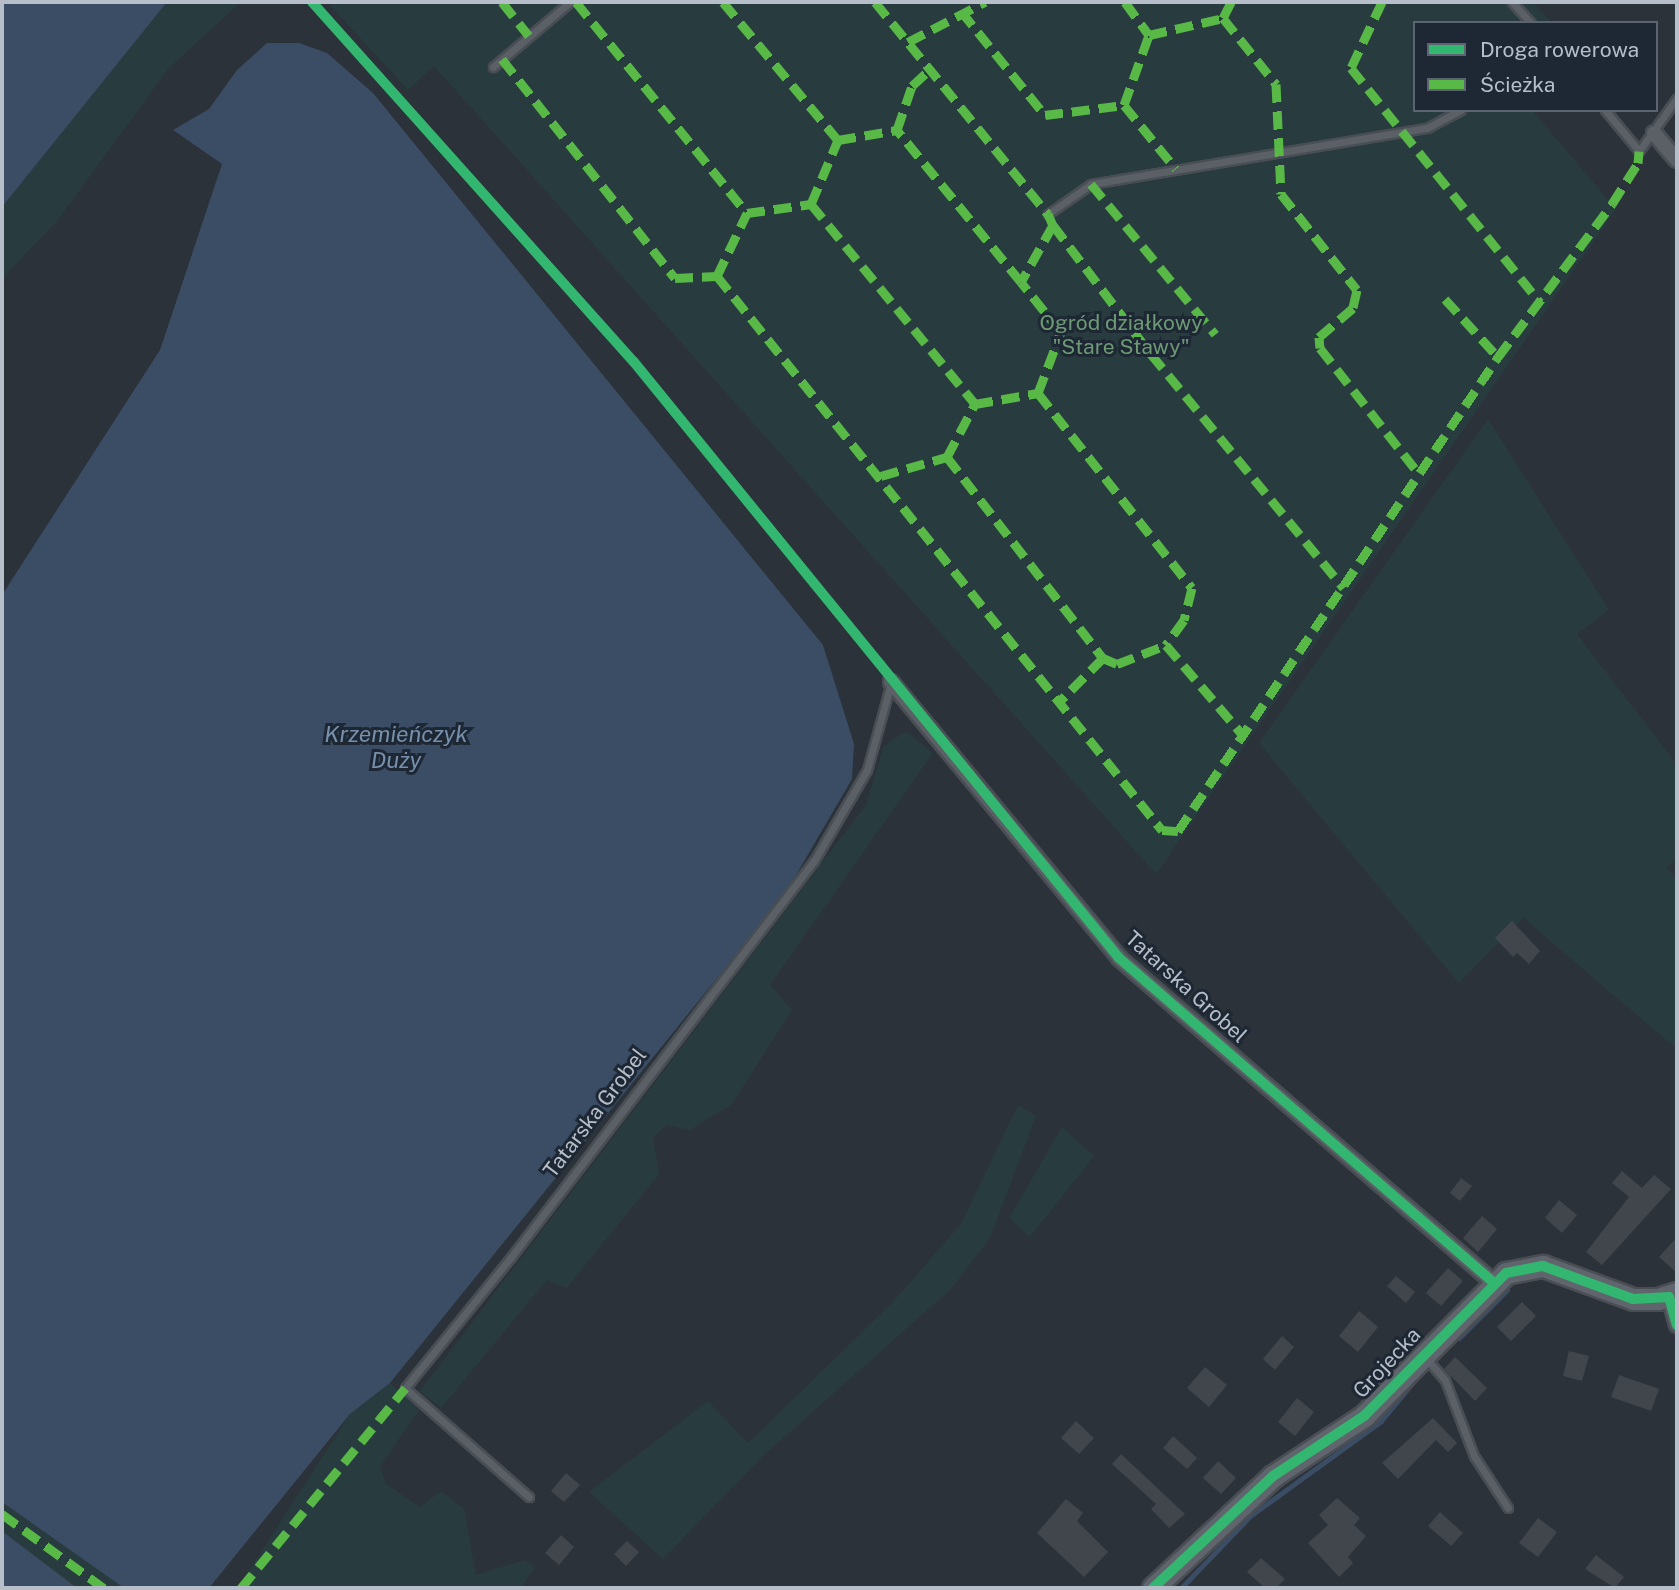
<!DOCTYPE html>
<html>
<head>
<meta charset="utf-8">
<style>
  body { margin:0 }
  #map { position:relative; width:1679px; height:1590px; overflow:hidden; background:#2b3239; font-family:"Public Sans",sans-serif }
  div>[style] { position:absolute }
  [style*='--x'] { left:calc(var(--x)*1px); top:calc(var(--y)*1px); width:calc(var(--w)*1px); rotate:calc(var(--a)*1deg) }
  .green>* { inset:0; background:#283c3f }
  .water>* { inset:0; background:#3a4d64 }
  .stream>* { height:5px; margin:-2.5px; padding:0 2.5px; transform-origin:2.5px; border-radius:2.5px; background:#3a4d64 }
  .building>* { inset:0; background:#40464c }
  .roads { filter:drop-shadow(2px 0 #494e54) drop-shadow(-2px 0 #494e54) drop-shadow(0 2px #494e54) drop-shadow(0 -2px #494e54) }
  .lane>* { height:7px; margin:-3.5px; padding:0 3.5px; transform-origin:3.5px; border-radius:3.5px; background:#5b6067 }
  .street>* { height:14px; margin:-7px; padding:0 7px; transform-origin:7px; border-radius:7px; background:#5b6067 }
  .secondary>* { height:21px; margin:-10.5px; padding:0 10.5px; transform-origin:10.5px; border-radius:10.5px; background:#60646c }
  .quiet>* { height:9px; margin-top:-4.5px; transform-origin:0; background:repeating-linear-gradient(90deg,#58b947 0 18px,transparent 0 27px) }
  .cycleway>* { height:10px; margin:-5px; padding:0 5px; transform-origin:5px; border-radius:5px; background:#33b770 }
  span { translate:-50% -50%; white-space:nowrap; text-align:center; line-height:1.15; -webkit-text-stroke:6px #1e2834; paint-order:stroke }
  .park-label { font-size:21px; color:#6d9a75 }
  .street-label { font-size:21px; color:#b6beca }
  .water-label { font-size:23px; color:#7690ac; font-style:italic }
  .frame { position:absolute; inset:0; border:4px solid #b6beca; pointer-events:none }
  .legend { position:absolute; left:1413px; top:21px; width:245px; height:91px; box-sizing:border-box; background:#1e2834; border:2px solid #5b6470; margin:0; padding:9px 12px; list-style:none; font-size:21px; color:#b6beca }
  .legend li { display:flex; align-items:center; gap:14px; height:35px }
  .legend b { width:35px; border:2px solid #5b6470 }
</style>
</head>
<body>
<div id="map">
  <div class="green">
    <i style="clip-path:polygon(167px 2px,241px 2px,168px 69px,58px 220px,2px 279px,2px 207px)"></i>
    <i style="clip-path:polygon(327px 2px,1533px 2px,1552px 23px,1415px 23px,1415px 110px,1532px 110px,1616px 209px,1156px 874px,434px 66px,408px 90px)"></i>
    <i style="clip-path:polygon(1488px 419px,1609px 610px,1577px 634px,1677px 765px,1677px 858px,1667px 868px,1677px 878px,1677px 1049px,1523px 918px,1459px 983px,1259px 743px)"></i>
    <i style="clip-path:polygon(906px 731px,933px 753px,770px 985px,792px 1010px,732px 1104px,690px 1130px,667px 1125px,653px 1138px,659px 1174px,567px 1288px,547px 1280px,441px 1408px,420px 1391px,866px 805px,884px 746px)"></i>
    <i style="clip-path:polygon(1018px 1105px,1036px 1116px,990px 1238px,951px 1289px,761px 1458px,663px 1559px,589px 1492px,708px 1401px,748px 1443px,892px 1303px,961px 1224px)"></i>
    <i style="clip-path:polygon(1062px 1127px,1094px 1156px,1030px 1237px,1009px 1218px)"></i>
    <i style="clip-path:polygon(390px 1383px,419px 1410px,380px 1466px,386px 1484px,420px 1507px,441px 1491px,464px 1509px,476px 1575px,525px 1560px,535px 1568px,520px 1588px,238px 1588px,350px 1414px)"></i>
    <i style="clip-path:polygon(2px 1502px,124px 1588px,77px 1588px,2px 1531px)"></i>
  </div>
  <div class="water">
    <i style="clip-path:polygon(2px 2px,167px 2px,2px 207px)"></i>
    <i style="clip-path:polygon(267px 43px,299px 43px,327px 53px,373px 93px,823px 645px,854px 744px,852px 779px,785px 894px,390px 1383px,350px 1414px,209px 1588px,124px 1588px,2px 1502px,2px 595px,160px 350px,222px 164px,173px 130px,209px 109px,237px 70px)"></i>
    <i style="clip-path:polygon(2px 1531px,77px 1588px,2px 1588px)"></i>
  </div>
  <div class="stream">
    <i style="--x:1459;--y:1338;--w:68;--a:-45"></i>
    <i style="--x:1181;--y:1588;--w:100;--a:-46.2"></i>
    <i style="--x:1250;--y:1516;--w:162;--a:-35.9"></i>
    <i style="--x:1381;--y:1421;--w:60;--a:-50.4"></i>
  </div>
  <div class="building">
    <i style="clip-path:polygon(1512px 921px,1540px 951px,1529px 964px,1517px 953px,1513px 957px,1495px 938px)"></i>
    <i style="clip-path:polygon(1622px 1171px,1642px 1188px,1654px 1175px,1671px 1189px,1602px 1265px,1586px 1252px,1629px 1197px,1612px 1183px)"></i>
    <i style="clip-path:polygon(1461px 1178px,1472px 1186px,1460px 1201px,1450px 1193px)"></i>
    <i style="clip-path:polygon(1559px 1200px,1577px 1215px,1562px 1233px,1545px 1218px)"></i>
    <i style="clip-path:polygon(1482px 1216px,1497px 1229px,1478px 1252px,1463px 1238px)"></i>
    <i style="clip-path:polygon(1677px 1237px,1677px 1273px,1659px 1257px)"></i>
    <i style="clip-path:polygon(1448px 1268px,1463px 1281px,1441px 1306px,1426px 1293px)"></i>
    <i style="clip-path:polygon(1396px 1276px,1415px 1292px,1406px 1303px,1387px 1286px)"></i>
    <i style="clip-path:polygon(1522px 1302px,1536px 1316px,1511px 1341px,1497px 1327px)"></i>
    <i style="clip-path:polygon(1359px 1311px,1378px 1327px,1358px 1352px,1339px 1336px)"></i>
    <i style="clip-path:polygon(1282px 1336px,1294px 1347px,1275px 1370px,1263px 1359px)"></i>
    <i style="clip-path:polygon(1569px 1351px,1589px 1356px,1582px 1381px,1563px 1376px)"></i>
    <i style="clip-path:polygon(1455px 1357px,1487px 1388px,1475px 1401px,1444px 1369px)"></i>
    <i style="clip-path:polygon(1205px 1367px,1227px 1385px,1209px 1407px,1187px 1388px)"></i>
    <i style="clip-path:polygon(1619px 1375px,1659px 1389px,1651px 1411px,1611px 1397px)"></i>
    <i style="clip-path:polygon(1297px 1398px,1314px 1412px,1295px 1436px,1278px 1422px)"></i>
    <i style="clip-path:polygon(1433px 1418px,1457px 1443px,1448px 1452px,1436px 1440px,1398px 1479px,1382px 1463px)"></i>
    <i style="clip-path:polygon(1076px 1421px,1094px 1438px,1079px 1454px,1061px 1438px)"></i>
    <i style="clip-path:polygon(1173px 1436px,1197px 1458px,1187px 1469px,1163px 1448px)"></i>
    <i style="clip-path:polygon(1121px 1454px,1185px 1514px,1169px 1528px,1151px 1509px,1156px 1504px,1112px 1464px)"></i>
    <i style="clip-path:polygon(1218px 1461px,1236px 1478px,1221px 1494px,1203px 1478px)"></i>
    <i style="clip-path:polygon(566px 1473px,580px 1485px,564px 1502px,551px 1491px)"></i>
    <i style="clip-path:polygon(1337px 1498px,1360px 1518px,1354px 1525px,1366px 1536px,1348px 1557px,1353px 1563px,1339px 1577px,1308px 1543px,1328px 1525px,1319px 1515px)"></i>
    <i style="clip-path:polygon(1066px 1499px,1083px 1513px,1077px 1521px,1108px 1552px,1084px 1577px,1037px 1533px)"></i>
    <i style="clip-path:polygon(1440px 1512px,1463px 1533px,1451px 1546px,1428px 1526px)"></i>
    <i style="clip-path:polygon(1538px 1518px,1557px 1532px,1538px 1557px,1519px 1543px)"></i>
    <i style="clip-path:polygon(561px 1535px,574px 1547px,559px 1565px,545px 1553px)"></i>
    <i style="clip-path:polygon(627px 1541px,639px 1552px,626px 1566px,614px 1554px)"></i>
    <i style="clip-path:polygon(1596px 1555px,1624px 1577px,1615px 1588px,1585px 1569px)"></i>
    <i style="clip-path:polygon(1261px 1558px,1285px 1579px,1276px 1588px,1265px 1588px,1247px 1572px)"></i>
  </div>
  <div class="roads">
    <div class="lane">
      <i style="--x:1512;--y:2;--w:28;--a:48"></i>
      <i style="--x:493;--y:67;--w:101;--a:-40.2"></i>
      <i style="--x:1605;--y:110;--w:53;--a:50.3"></i>
      <i style="--x:1639;--y:151;--w:65;--a:-54.4"></i>
      <i style="--x:1048;--y:214;--w:52;--a:-34.9"></i>
      <i style="--x:1091;--y:184;--w:341;--a:-9.5"></i>
      <i style="--x:1427;--y:128;--w:38;--a:-28"></i>
      <i style="--x:1425;--y:1357;--w:30;--a:49"></i>
      <i style="--x:1445;--y:1380;--w:81;--a:69.1"></i>
      <i style="--x:1474;--y:1456;--w:62;--a:56.8"></i>
      <i style="--x:529;--y:1497;--w:165;--a:-138.7"></i>
      <i style="--x:405;--y:1388;--w:169;--a:-51"></i>
      <i style="--x:511;--y:1257;--w:499;--a:-52.6"></i>
      <i style="--x:814;--y:861;--w:105;--a:-59.8"></i>
      <i style="--x:867;--y:770;--w:90;--a:-74.6"></i>
    </div>
    <div class="street">
      <i style="--x:1654;--y:133;--w:35;--a:50"></i>
      <i style="--x:891;--y:682;--w:358;--a:50.4"></i>
      <i style="--x:1119;--y:958;--w:496;--a:40.9"></i>
      <i style="--x:1669;--y:1297;--w:29;--a:74"></i>
    </div>
    <div class="secondary">
      <i style="--x:1153;--y:1588;--w:164;--a:-43"></i>
      <i style="--x:1273;--y:1476;--w:109;--a:-33.4"></i>
      <i style="--x:1364;--y:1416;--w:202;--a:-45.2"></i>
      <i style="--x:1506;--y:1273;--w:38;--a:-11"></i>
      <i style="--x:1543;--y:1266;--w:96;--a:20.1"></i>
      <i style="--x:1633;--y:1299;--w:25;--a:0"></i>
      <i style="--x:1658;--y:1299;--w:20;--a:-18"></i>
    </div>
  </div>
  <div class="quiet">
    <i style="--x:502;--y:2;--w:43;--a:51.5"></i>
    <i style="--x:576;--y:2;--w:272;--a:51"></i>
    <i style="--x:747;--y:213;--w:65;--a:-8"></i>
    <i style="--x:811;--y:204;--w:69;--a:-67.1"></i>
    <i style="--x:723;--y:2;--w:180;--a:50.2"></i>
    <i style="--x:838;--y:140;--w:60;--a:-9.6"></i>
    <i style="--x:897;--y:130;--w:46;--a:-71.2"></i>
    <i style="--x:912;--y:86;--w:25;--a:-43"></i>
    <i style="--x:875;--y:2;--w:274;--a:50.8"></i>
    <i style="--x:1048;--y:214;--w:12;--a:66"></i>
    <i style="--x:1053;--y:225;--w:65;--a:119.3"></i>
    <i style="--x:1021;--y:282;--w:196;--a:-129.2"></i>
    <i style="--x:1125;--y:2;--w:41;--a:54"></i>
    <i style="--x:1382;--y:2;--w:73;--a:115.2"></i>
    <i style="--x:1351;--y:68;--w:301;--a:51.1"></i>
    <i style="--x:961;--y:11;--w:134;--a:51.1"></i>
    <i style="--x:1045;--y:115;--w:80;--a:-7.2"></i>
    <i style="--x:1124;--y:105;--w:82;--a:50.9"></i>
    <i style="--x:1223;--y:18;--w:18;--a:-63"></i>
    <i style="--x:908;--y:42;--w:87;--a:-27.5"></i>
    <i style="--x:502;--y:59;--w:279;--a:51.7"></i>
    <i style="--x:675;--y:278;--w:42;--a:-2.7"></i>
    <i style="--x:717;--y:276;--w:70;--a:-64.5"></i>
    <i style="--x:1124;--y:105;--w:74;--a:-70.3"></i>
    <i style="--x:1149;--y:35;--w:76;--a:-12.9"></i>
    <i style="--x:1223;--y:18;--w:85;--a:51.2"></i>
    <i style="--x:1276;--y:84;--w:110;--a:87.4"></i>
    <i style="--x:1281;--y:194;--w:122;--a:51.6"></i>
    <i style="--x:1357;--y:290;--w:18;--a:103"></i>
    <i style="--x:1353;--y:308;--w:45;--a:139.5"></i>
    <i style="--x:1319;--y:337;--w:11;--a:85"></i>
    <i style="--x:1320;--y:348;--w:162;--a:51.8"></i>
    <i style="--x:1091;--y:184;--w:195;--a:50.4"></i>
    <i style="--x:811;--y:204;--w:259;--a:50.6"></i>
    <i style="--x:975;--y:404;--w:64;--a:-9.9"></i>
    <i style="--x:1038;--y:393;--w:65;--a:-69.3"></i>
    <i style="--x:1061;--y:332;--w:64;--a:-128.7"></i>
    <i style="--x:1053;--y:225;--w:162;--a:52.8"></i>
    <i style="--x:1151;--y:354;--w:303;--a:50.5"></i>
    <i style="--x:717;--y:276;--w:711;--a:51.23"></i>
    <i style="--x:1162;--y:830;--w:16;--a:4"></i>
    <i style="--x:1178;--y:831;--w:572;--a:-55.98"></i>
    <i style="--x:1498;--y:357;--w:191;--a:-53.3"></i>
    <i style="--x:1612;--y:204;--w:49;--a:-57.6"></i>
    <i style="--x:1638;--y:163;--w:12;--a:-85"></i>
    <i style="--x:1445;--y:299;--w:79;--a:47.6"></i>
    <i style="--x:1038;--y:393;--w:248;--a:51.7"></i>
    <i style="--x:1192;--y:588;--w:33;--a:104"></i>
    <i style="--x:1184;--y:620;--w:31;--a:126"></i>
    <i style="--x:947;--y:457;--w:254;--a:52.2"></i>
    <i style="--x:1103;--y:658;--w:65;--a:135"></i>
    <i style="--x:881;--y:476;--w:69;--a:-16.1"></i>
    <i style="--x:947;--y:457;--w:60;--a:-62.2"></i>
    <i style="--x:1103;--y:658;--w:15;--a:23"></i>
    <i style="--x:1117;--y:664;--w:53;--a:-21.2"></i>
    <i style="--x:1166;--y:645;--w:118;--a:49.5"></i>
    <i style="--x:2;--y:1514;--w:126;--a:36"></i>
    <i style="--x:241;--y:1588;--w:259;--a:-50.6"></i>
  </div>
  <div class="cycleway">
    <i style="--x:312;--y:2;--w:483;--a:48.2"></i>
    <i style="--x:634;--y:362;--w:768;--a:50.86"></i>
    <i style="--x:1119;--y:958;--w:496;--a:40.9"></i>
    <i style="--x:1153;--y:1588;--w:164;--a:-43"></i>
    <i style="--x:1273;--y:1476;--w:109;--a:-33.4"></i>
    <i style="--x:1364;--y:1416;--w:202;--a:-45.2"></i>
    <i style="--x:1506;--y:1273;--w:38;--a:-11"></i>
    <i style="--x:1543;--y:1266;--w:96;--a:20.1"></i>
    <i style="--x:1633;--y:1299;--w:36;--a:-3"></i>
    <i style="--x:1669;--y:1297;--w:29;--a:74"></i>
  </div>
  <div class="park-label">
    <span style="left:1121px;top:335px">Ogród działkowy<br>"Stare Stawy"</span>
  </div>
  <div class="street-label">
    <span style="left:1186px;top:987px;rotate:42deg">Tatarska Grobel</span>
    <span style="left:595px;top:1113px;rotate:-53deg">Tatarska Grobel</span>
    <span style="left:1387px;top:1363px;rotate:-47deg">Grojecka</span>
  </div>
  <div class="water-label">
    <span style="left:396px;top:747px">Krzemieńczyk<br>Duży</span>
  </div>
  <div class="frame"></div>
  <ul class="legend">
  <li><b style="height:9px;background:#33b770"></b>Droga rowerowa</li>
  <li><b style="height:9px;background:#58b947"></b>Ścieżka</li>
  </ul>
</div>
</body>
</html>
